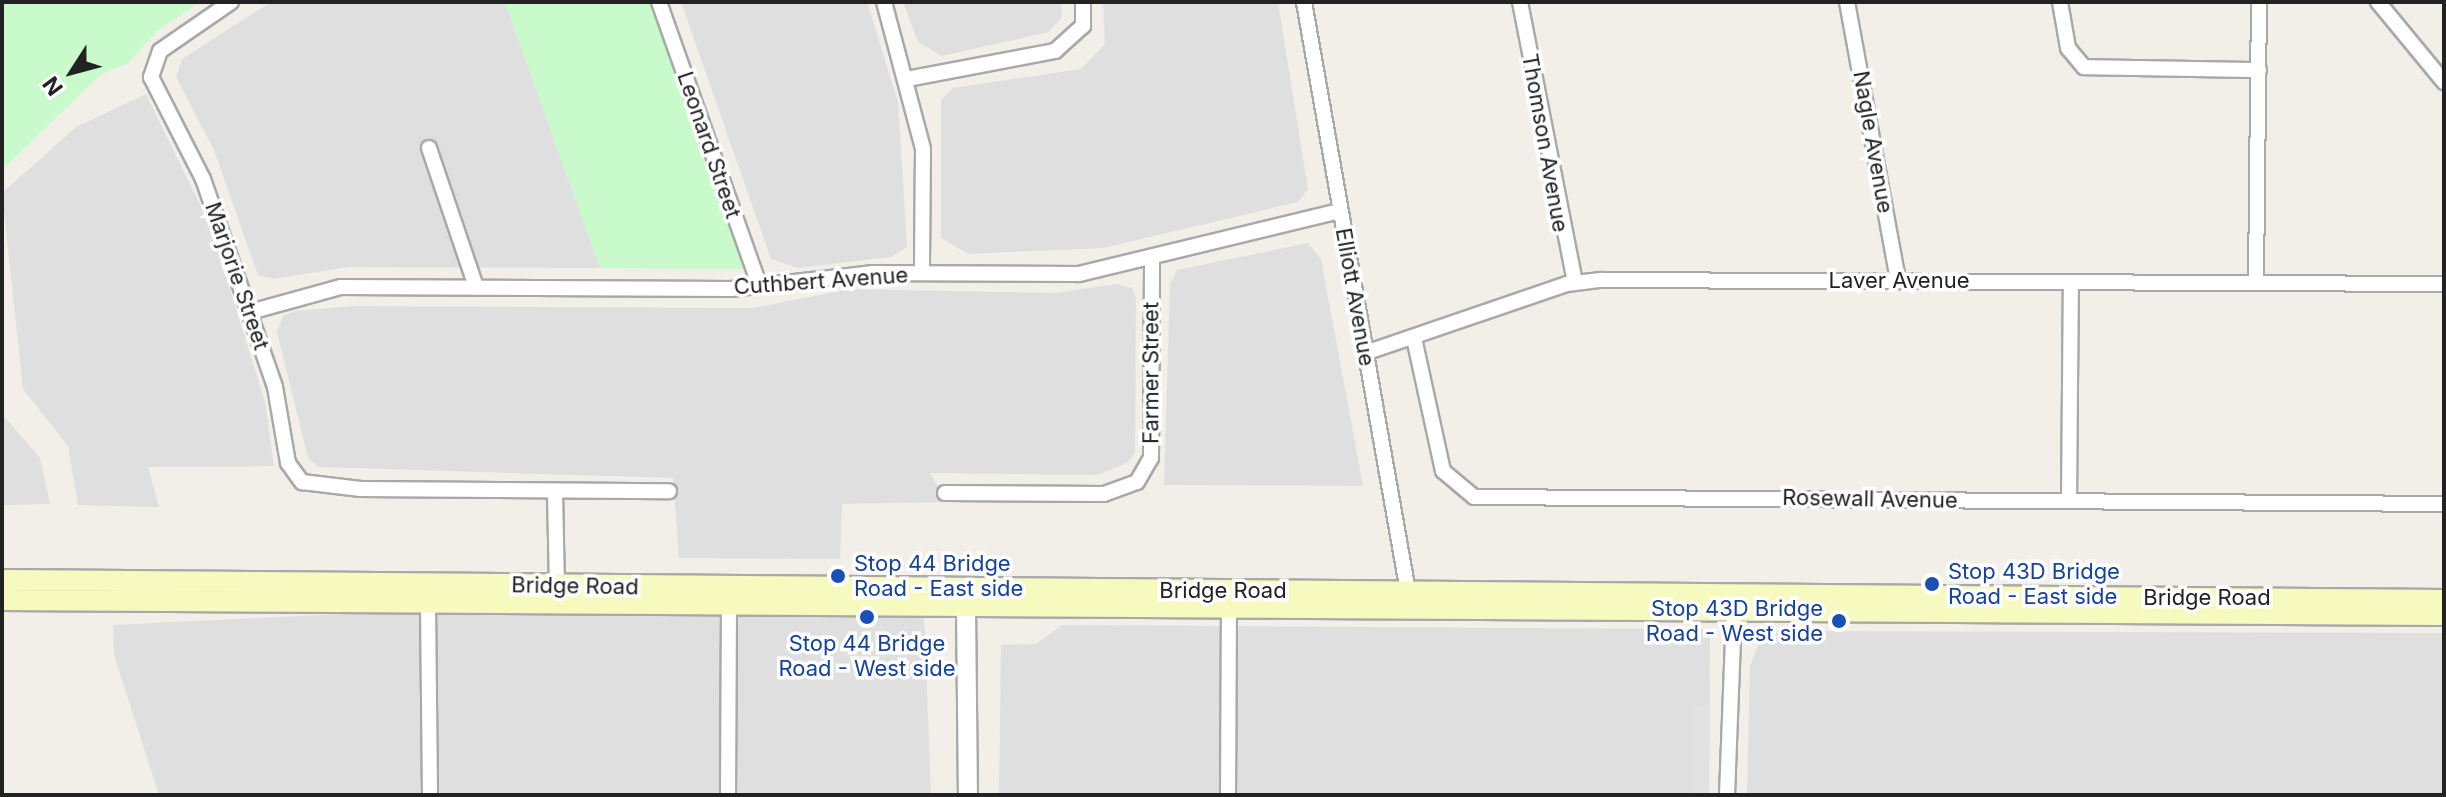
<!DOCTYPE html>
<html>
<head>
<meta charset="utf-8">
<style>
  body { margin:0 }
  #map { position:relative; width:2446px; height:797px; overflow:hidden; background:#f2efe9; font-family:Inter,sans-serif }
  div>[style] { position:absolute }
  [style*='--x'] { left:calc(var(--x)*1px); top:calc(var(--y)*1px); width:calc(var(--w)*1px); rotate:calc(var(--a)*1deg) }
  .residential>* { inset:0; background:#e0dfdf }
  .park>* { inset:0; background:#c8facc }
  .parking>* { inset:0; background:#e2e2e2 }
  .roads { filter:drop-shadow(2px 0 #a9a9a9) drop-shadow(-2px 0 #a9a9a9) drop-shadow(0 2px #a9a9a9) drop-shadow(0 -2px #a9a9a9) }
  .minor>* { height:14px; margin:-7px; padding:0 7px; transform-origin:7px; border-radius:7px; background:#fff }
  .tertiary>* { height:18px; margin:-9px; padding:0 9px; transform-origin:9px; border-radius:9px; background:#fff }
  .secondary>* { height:20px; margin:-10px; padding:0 10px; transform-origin:10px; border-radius:10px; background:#f7fabf }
  .dots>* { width:22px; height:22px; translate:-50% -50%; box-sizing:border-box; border:4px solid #fff; border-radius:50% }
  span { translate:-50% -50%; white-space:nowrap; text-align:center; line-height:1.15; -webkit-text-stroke:7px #fff; paint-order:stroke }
  .street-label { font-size:22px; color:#222 }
  .transit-label { font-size:22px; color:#164399 }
  .left { translate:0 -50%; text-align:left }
  .right { translate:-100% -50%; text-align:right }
  .frame { position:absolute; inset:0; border:4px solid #222; pointer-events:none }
  .north { position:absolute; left:32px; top:32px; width:80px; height:80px; -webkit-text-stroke:6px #fff; paint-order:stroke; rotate:234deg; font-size:22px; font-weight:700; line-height:32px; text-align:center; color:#222 }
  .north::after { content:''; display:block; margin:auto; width:28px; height:36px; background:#222; clip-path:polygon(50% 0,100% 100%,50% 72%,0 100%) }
</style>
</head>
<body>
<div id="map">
  <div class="residential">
    <i style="clip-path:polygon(271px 2px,505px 2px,600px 268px,348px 267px,274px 279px,258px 275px,214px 150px,176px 77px,182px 59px)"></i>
    <i style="clip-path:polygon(681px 2px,867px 2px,898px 102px,907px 247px,891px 257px,798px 268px,771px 259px)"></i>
    <i style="clip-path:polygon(903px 2px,1061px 2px,1062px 17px,1049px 32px,942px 56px,918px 42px)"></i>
    <i style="clip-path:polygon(1103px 2px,1278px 2px,1308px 189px,1298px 202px,1103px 248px,968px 254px,941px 238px,941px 100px,953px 88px,1081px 69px,1105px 44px)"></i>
    <i style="clip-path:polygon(146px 94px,210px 225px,265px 402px,274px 466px,148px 467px,159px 507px,78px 505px,68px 446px,23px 389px,2px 193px,76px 127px)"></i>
    <i style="clip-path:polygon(1308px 243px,1321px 259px,1363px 486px,1164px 485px,1170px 284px,1177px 270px)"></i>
    <i style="clip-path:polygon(1117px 284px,1132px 288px,1136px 298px,1135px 453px,1127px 463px,1097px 475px,930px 473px,947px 502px,842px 504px,840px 559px,679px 558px,673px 478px,318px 467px,308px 458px,277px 332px,283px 316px,294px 311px,352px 306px,753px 308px,850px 289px,1054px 293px)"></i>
    <i style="clip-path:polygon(2px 414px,40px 458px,50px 504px,2px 505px)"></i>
    <i style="clip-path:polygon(923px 586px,931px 795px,159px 795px,114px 655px,113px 625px)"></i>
    <i style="clip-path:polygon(1062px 625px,1702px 629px,1710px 638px,1709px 795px,999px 795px,1001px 645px,1036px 644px)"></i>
    <i style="clip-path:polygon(1772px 631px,2443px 633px,2444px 795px,1747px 795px,1750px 667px,1760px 639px)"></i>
  </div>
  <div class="park">
    <i style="clip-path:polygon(2px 2px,200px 2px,156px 32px,128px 63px,100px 75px,2px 170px)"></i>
    <i style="clip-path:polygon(505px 2px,659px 2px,753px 269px,600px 268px)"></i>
  </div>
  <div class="parking">
    <i style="clip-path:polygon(1694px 705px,1710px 705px,1709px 795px,1693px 795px)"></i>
  </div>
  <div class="roads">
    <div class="minor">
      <i style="--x:231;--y:2;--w:86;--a:145.4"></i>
      <i style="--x:160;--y:51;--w:28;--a:109"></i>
      <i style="--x:151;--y:77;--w:114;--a:63"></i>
      <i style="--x:203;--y:179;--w:220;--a:70.9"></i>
      <i style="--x:275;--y:387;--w:77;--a:80.3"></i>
      <i style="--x:288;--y:463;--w:24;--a:54"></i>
      <i style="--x:302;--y:482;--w:59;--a:6.8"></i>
      <i style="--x:361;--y:489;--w:308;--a:0.4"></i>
      <i style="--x:659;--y:2;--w:302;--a:70.5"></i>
      <i style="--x:884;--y:2;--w:152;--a:75.1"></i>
      <i style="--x:923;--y:149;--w:124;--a:90.5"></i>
      <i style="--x:1304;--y:2;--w:599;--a:80"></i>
      <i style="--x:1520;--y:2;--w:286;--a:78.9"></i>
      <i style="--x:1847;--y:2;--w:284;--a:79.6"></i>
      <i style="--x:2060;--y:2;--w:47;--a:80.1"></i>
      <i style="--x:2068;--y:48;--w:25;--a:50"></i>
      <i style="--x:2084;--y:67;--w:175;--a:1"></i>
      <i style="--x:2378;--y:2;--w:104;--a:50.5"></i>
      <i style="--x:907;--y:79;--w:151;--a:-10.7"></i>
      <i style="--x:1055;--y:51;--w:38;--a:-42"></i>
      <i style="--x:1083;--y:26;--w:24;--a:-90"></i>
      <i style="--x:429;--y:148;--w:147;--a:71.3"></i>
      <i style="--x:2256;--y:283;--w:281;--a:-89.4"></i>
      <i style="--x:250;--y:312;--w:94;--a:-15.4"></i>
      <i style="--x:341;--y:287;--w:390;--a:0.3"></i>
      <i style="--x:731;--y:289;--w:143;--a:-6.4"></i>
      <i style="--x:873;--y:273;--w:206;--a:0.3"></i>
      <i style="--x:1079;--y:274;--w:268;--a:-13.6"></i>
      <i style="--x:1414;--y:338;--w:136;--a:77.7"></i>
      <i style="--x:1443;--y:471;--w:40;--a:40"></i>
      <i style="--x:1474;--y:497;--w:970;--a:0.41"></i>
      <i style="--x:1365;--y:353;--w:213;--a:-18.9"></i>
      <i style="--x:1567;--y:284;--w:34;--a:-7"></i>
      <i style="--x:1601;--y:280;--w:843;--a:0.27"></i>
      <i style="--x:555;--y:493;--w:93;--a:88.8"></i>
      <i style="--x:945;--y:493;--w:159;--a:0.4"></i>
      <i style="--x:1104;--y:494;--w:35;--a:-20"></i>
      <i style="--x:1137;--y:482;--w:28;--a:-60"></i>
      <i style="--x:1151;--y:458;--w:200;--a:-89.7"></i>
      <i style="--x:2069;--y:501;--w:218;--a:-89.5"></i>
      <i style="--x:428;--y:604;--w:191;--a:89.4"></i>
      <i style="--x:728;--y:795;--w:189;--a:-89.7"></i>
      <i style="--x:1228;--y:795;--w:185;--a:-89.7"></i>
      <i style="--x:1727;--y:795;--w:185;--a:-87.8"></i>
    </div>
    <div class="tertiary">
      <i style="--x:966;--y:608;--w:187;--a:89.4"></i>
    </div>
    <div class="secondary">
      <i style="--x:2;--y:580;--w:2442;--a:0.47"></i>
      <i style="--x:2;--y:600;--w:2442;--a:0.35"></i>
    </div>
  </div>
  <div class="dots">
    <i style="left:838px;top:576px;background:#1a4fb4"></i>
    <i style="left:1932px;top:584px;background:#1a4fb4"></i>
    <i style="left:867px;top:617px;background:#1a4fb4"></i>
    <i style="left:1839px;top:621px;background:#1a4fb4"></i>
  </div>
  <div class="street-label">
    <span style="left:1873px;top:142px;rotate:80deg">Nagle Avenue</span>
    <span style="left:1545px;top:143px;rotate:80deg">Thomson Avenue</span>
    <span style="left:709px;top:145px;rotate:71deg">Leonard Street</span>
    <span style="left:237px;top:276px;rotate:71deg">Marjorie Street</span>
    <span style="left:821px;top:281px;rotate:-4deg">Cuthbert Avenue</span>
    <span style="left:1899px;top:281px">Laver Avenue</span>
    <span style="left:1355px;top:297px;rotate:80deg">Elliott Avenue</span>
    <span style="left:1151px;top:373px;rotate:-90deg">Farmer Street</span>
    <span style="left:1870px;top:499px;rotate:1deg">Rosewall Avenue</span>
    <span style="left:575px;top:586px;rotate:1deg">Bridge Road</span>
    <span style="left:1223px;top:591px">Bridge Road</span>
    <span style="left:2207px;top:598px">Bridge Road</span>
  </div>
  <div class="transit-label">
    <span class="left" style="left:854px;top:576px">Stop 44 Bridge<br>Road - East side</span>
    <span class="left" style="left:1948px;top:584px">Stop 43D Bridge<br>Road - East side</span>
    <span class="right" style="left:1823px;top:621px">Stop 43D Bridge<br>Road - West side</span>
    <span style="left:867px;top:656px">Stop 44 Bridge<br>Road - West side</span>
  </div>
  <div class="frame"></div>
  <div class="north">N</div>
</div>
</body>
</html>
